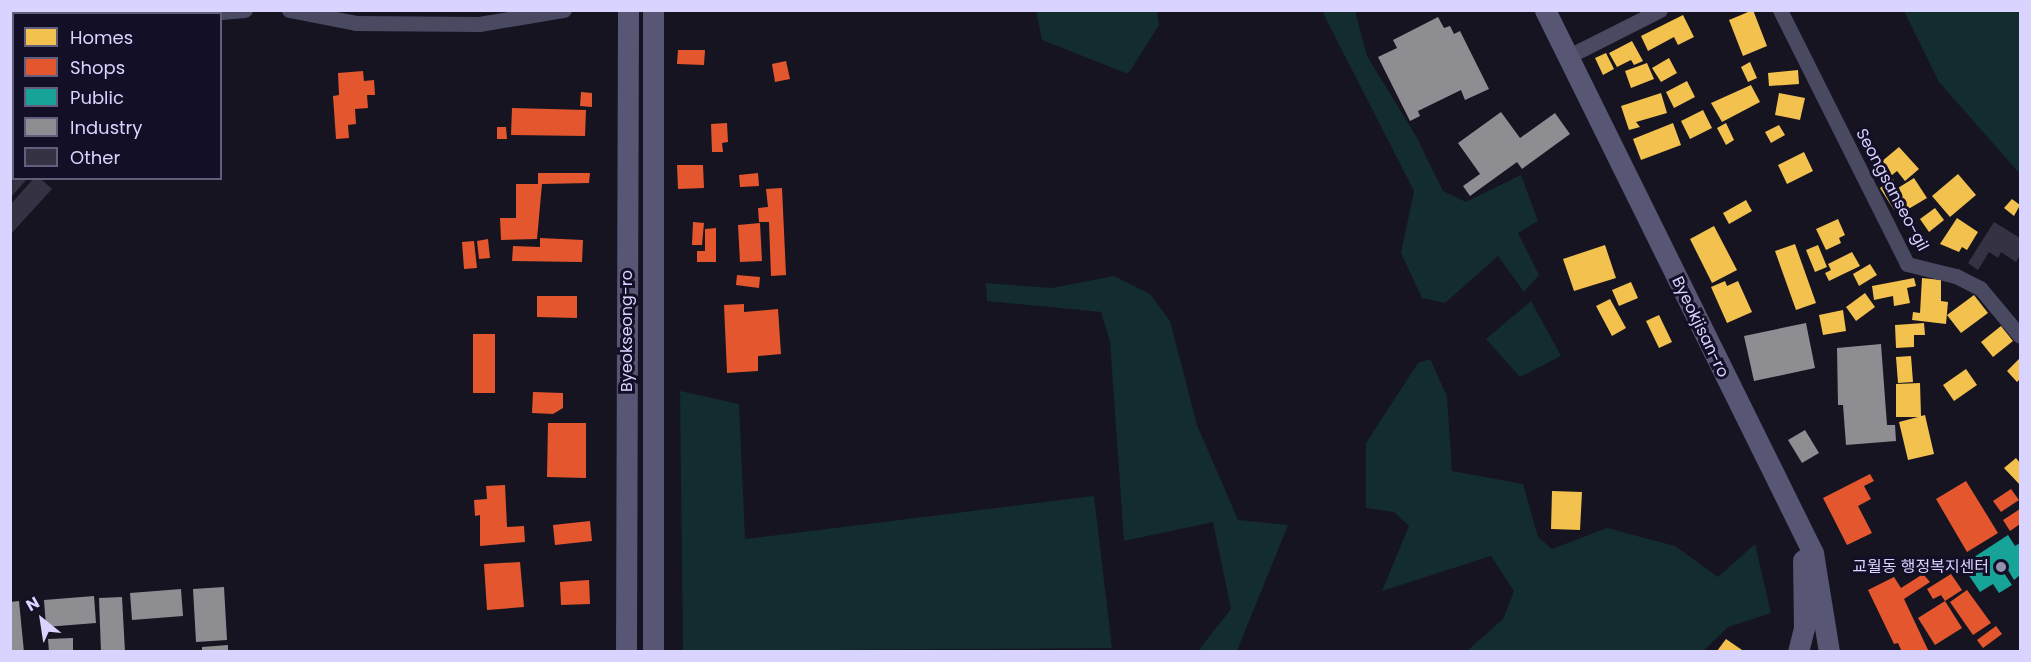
<!DOCTYPE html>
<html>
<head>
<meta charset="utf-8">
<style>
  body { margin:0 }
  #map { position:relative; width:2031px; height:662px; overflow:hidden; background:#161421; font-family:Poppins,"Noto Sans KR",sans-serif }
  div>[style] { position:absolute }
  [style*='--x'] { left:calc(var(--x)*1px); top:calc(var(--y)*1px); width:calc(var(--w)*1px); rotate:calc(var(--a)*1deg) }
  .green>* { inset:0; background:#132c2d }
  .homes>* { inset:0; background:#f2c14e }
  .shops>* { inset:0; background:#e4572e }
  .public>* { inset:0; background:#17a398 }
  .industry>* { inset:0; background:#8d8d92 }
  .building>* { inset:0; background:#343243 }
  .street>* { height:15px; margin:-7.5px; padding:0 7.5px; transform-origin:7.5px; border-radius:7.5px; background:#4a4962 }
  .secondary>* { height:21px; margin:-10.5px; padding:0 10.5px; transform-origin:10.5px; border-radius:10.5px; background:#575674 }
  .dots>* { width:16px; height:16px; translate:-50% -50%; box-sizing:border-box; border:3px solid #130f26; border-radius:50% }
  span { translate:-50% -50%; white-space:nowrap; text-align:center; line-height:1.15; -webkit-text-stroke:6px #130f26; paint-order:stroke }
  .street-label { font-size:16px; color:#d9d4ff }
  .poi-label { font-size:16px; color:#d9d4ff }
  .right { translate:-100% -50%; text-align:right }
  .frame { position:absolute; inset:0; border:12px solid #d9d4ff; pointer-events:none }
  .legend { position:absolute; left:12px; top:12px; width:210px; height:168px; box-sizing:border-box; background:#130f26; border:2px solid #625e7d; margin:0; padding:8px 10px; list-style:none; font-size:18px; color:#d9d4ff }
  .legend li { display:flex; align-items:center; gap:12px; height:30px }
  .legend b { width:30px; border:2px solid #625e7d }
  .north { position:absolute; left:12px; top:590px; width:60px; height:60px; -webkit-text-stroke:4px #130f26; paint-order:stroke; rotate:330deg; font-size:16px; font-weight:700; line-height:24px; text-align:center; color:#d9d4ff }
  .north::after { content:''; display:block; margin:auto; width:21px; height:27px; background:#d9d4ff; clip-path:polygon(50% 0,100% 100%,50% 72%,0 100%) }
</style>
</head>
<body>
<div id="map">
  <div class="green">
    <i style="clip-path:polygon(1036px 11px,1157px 11px,1159px 25px,1128px 74px,1042px 40px)"></i>
    <i style="clip-path:polygon(1322px 11px,1355px 11px,1367px 56px,1416px 136px,1443px 191px,1466px 202px,1521px 175px,1538px 221px,1518px 233px,1539px 275px,1524px 292px,1498px 256px,1445px 303px,1422px 298px,1401px 253px,1414px 191px)"></i>
    <i style="clip-path:polygon(1904px 11px,2020px 11px,2020px 174px,1939px 82px)"></i>
    <i style="clip-path:polygon(1114px 276px,1150px 294px,1170px 321px,1197px 425px,1238px 520px,1288px 525px,1237px 651px,1198px 651px,1231px 609px,1213px 522px,1124px 541px,1110px 341px,1101px 312px,987px 301px,986px 283px,1052px 288px)"></i>
    <i style="clip-path:polygon(1531px 301px,1561px 356px,1520px 377px,1486px 339px)"></i>
    <i style="clip-path:polygon(1430px 359px,1447px 396px,1452px 471px,1523px 484px,1538px 537px,1552px 549px,1607px 528px,1675px 546px,1718px 577px,1755px 544px,1771px 613px,1728px 627px,1703px 651px,1467px 651px,1503px 619px,1514px 591px,1491px 556px,1382px 591px,1409px 526px,1394px 512px,1366px 508px,1366px 443px,1418px 363px)"></i>
    <i style="clip-path:polygon(680px 391px,739px 404px,745px 539px,1094px 496px,1112px 648px,683px 651px)"></i>
  </div>
  <div class="homes">
    <i style="clip-path:polygon(36px 10px,76px 10px,35px 14px)"></i>
    <i style="clip-path:polygon(1753px 10px,1767px 46px,1743px 56px,1729px 20px)"></i>
    <i style="clip-path:polygon(1683px 15px,1694px 37px,1678px 45px,1674px 37px,1648px 51px,1641px 36px)"></i>
    <i style="clip-path:polygon(1632px 41px,1643px 61px,1634px 65px,1631px 60px,1617px 67px,1609px 53px)"></i>
    <i style="clip-path:polygon(1606px 53px,1614px 69px,1603px 75px,1595px 58px)"></i>
    <i style="clip-path:polygon(1669px 58px,1677px 73px,1661px 82px,1652px 68px)"></i>
    <i style="clip-path:polygon(1750px 62px,1757px 78px,1748px 82px,1741px 67px)"></i>
    <i style="clip-path:polygon(1647px 63px,1654px 79px,1631px 88px,1625px 71px)"></i>
    <i style="clip-path:polygon(1798px 70px,1799px 84px,1769px 86px,1768px 73px)"></i>
    <i style="clip-path:polygon(1687px 81px,1695px 97px,1674px 108px,1666px 92px)"></i>
    <i style="clip-path:polygon(1751px 85px,1760px 102px,1722px 122px,1711px 103px)"></i>
    <i style="clip-path:polygon(1661px 93px,1667px 113px,1636px 122px,1640px 127px,1629px 130px,1621px 106px)"></i>
    <i style="clip-path:polygon(1779px 93px,1805px 98px,1800px 120px,1775px 115px)"></i>
    <i style="clip-path:polygon(1703px 110px,1712px 128px,1690px 139px,1681px 121px)"></i>
    <i style="clip-path:polygon(1673px 123px,1681px 145px,1641px 160px,1633px 139px)"></i>
    <i style="clip-path:polygon(1726px 123px,1734px 140px,1726px 145px,1717px 128px)"></i>
    <i style="clip-path:polygon(1779px 125px,1785px 135px,1771px 143px,1765px 132px)"></i>
    <i style="clip-path:polygon(1899px 147px,1919px 169px,1905px 181px,1897px 171px,1886px 180px,1875px 167px)"></i>
    <i style="clip-path:polygon(1804px 152px,1813px 171px,1787px 184px,1778px 165px)"></i>
    <i style="clip-path:polygon(1958px 174px,1976px 195px,1950px 217px,1932px 196px)"></i>
    <i style="clip-path:polygon(1914px 178px,1927px 198px,1905px 211px,1901px 205px,1894px 210px,1880px 188px,1893px 179px,1898px 188px)"></i>
    <i style="clip-path:polygon(2012px 199px,2020px 205px,2014px 216px,2004px 208px)"></i>
    <i style="clip-path:polygon(1746px 200px,1752px 211px,1729px 224px,1723px 213px)"></i>
    <i style="clip-path:polygon(1935px 208px,1944px 220px,1929px 232px,1920px 219px)"></i>
    <i style="clip-path:polygon(1957px 218px,1978px 232px,1967px 250px,1962px 247px,1959px 252px,1940px 244px)"></i>
    <i style="clip-path:polygon(1838px 219px,1845px 235px,1839px 238px,1841px 243px,1826px 250px,1816px 229px)"></i>
    <i style="clip-path:polygon(1714px 226px,1737px 270px,1712px 283px,1690px 239px)"></i>
    <i style="clip-path:polygon(1795px 244px,1816px 303px,1796px 310px,1775px 251px)"></i>
    <i style="clip-path:polygon(1605px 245px,1616px 278px,1574px 291px,1563px 259px)"></i>
    <i style="clip-path:polygon(1818px 245px,1827px 267px,1815px 272px,1806px 250px)"></i>
    <i style="clip-path:polygon(1852px 252px,1860px 266px,1829px 281px,1825px 273px,1831px 270px,1828px 264px)"></i>
    <i style="clip-path:polygon(1870px 264px,1877px 275px,1859px 286px,1853px 274px)"></i>
    <i style="clip-path:polygon(1914px 278px,1916px 286px,1907px 288px,1910px 303px,1894px 306px,1893px 296px,1874px 300px,1872px 286px)"></i>
    <i style="clip-path:polygon(1922px 278px,1941px 280px,1941px 301px,1948px 302px,1946px 324px,1912px 320px,1913px 312px,1920px 313px)"></i>
    <i style="clip-path:polygon(1725px 281px,1727px 286px,1738px 281px,1752px 312px,1727px 323px,1711px 287px)"></i>
    <i style="clip-path:polygon(1631px 282px,1638px 298px,1619px 306px,1612px 290px)"></i>
    <i style="clip-path:polygon(1865px 293px,1875px 307px,1856px 321px,1846px 307px)"></i>
    <i style="clip-path:polygon(1974px 295px,1988px 313px,1961px 333px,1947px 315px)"></i>
    <i style="clip-path:polygon(1610px 299px,1626px 328px,1612px 336px,1596px 306px)"></i>
    <i style="clip-path:polygon(1843px 310px,1846px 331px,1823px 335px,1819px 315px)"></i>
    <i style="clip-path:polygon(1659px 315px,1672px 342px,1659px 348px,1646px 321px)"></i>
    <i style="clip-path:polygon(1924px 323px,1925px 335px,1914px 335px,1914px 347px,1896px 348px,1895px 325px)"></i>
    <i style="clip-path:polygon(2001px 326px,2013px 341px,1993px 357px,1981px 342px)"></i>
    <i style="clip-path:polygon(1911px 356px,1913px 382px,1898px 383px,1896px 357px)"></i>
    <i style="clip-path:polygon(2020px 358px,2020px 379px,2017px 382px,2007px 371px)"></i>
    <i style="clip-path:polygon(1966px 369px,1977px 385px,1954px 401px,1943px 385px)"></i>
    <i style="clip-path:polygon(1920px 383px,1921px 416px,1925px 415px,1934px 454px,1908px 460px,1899px 422px,1918px 417px,1896px 417px,1896px 384px)"></i>
    <i style="clip-path:polygon(2016px 458px,2020px 463px,2020px 485px,2004px 468px)"></i>
    <i style="clip-path:polygon(1552px 491px,1582px 492px,1580px 530px,1551px 529px)"></i>
    <i style="clip-path:polygon(1726px 639px,1742px 650px,1741px 651px,1717px 651px)"></i>
  </div>
  <div class="shops">
    <i style="clip-path:polygon(678px 50px,705px 50px,704px 65px,677px 64px)"></i>
    <i style="clip-path:polygon(786px 61px,790px 79px,775px 82px,772px 64px)"></i>
    <i style="clip-path:polygon(363px 71px,364px 81px,374px 80px,375px 95px,367px 95px,368px 108px,355px 109px,356px 124px,348px 125px,349px 138px,336px 139px,333px 96px,339px 95px,338px 73px)"></i>
    <i style="clip-path:polygon(581px 92px,592px 93px,592px 107px,580px 106px)"></i>
    <i style="clip-path:polygon(512px 108px,586px 110px,585px 136px,511px 135px)"></i>
    <i style="clip-path:polygon(727px 123px,728px 142px,722px 143px,723px 152px,712px 152px,711px 124px)"></i>
    <i style="clip-path:polygon(497px 127px,506px 127px,507px 139px,497px 139px)"></i>
    <i style="clip-path:polygon(677px 165px,703px 165px,704px 188px,678px 189px)"></i>
    <i style="clip-path:polygon(538px 173px,590px 173px,589px 183px,542px 184px,537px 239px,501px 240px,500px 218px,516px 218px,516px 184px,538px 184px)"></i>
    <i style="clip-path:polygon(758px 173px,759px 186px,740px 187px,739px 175px)"></i>
    <i style="clip-path:polygon(782px 188px,786px 275px,771px 276px,769px 222px,759px 222px,758px 208px,768px 207px,766px 189px)"></i>
    <i style="clip-path:polygon(693px 222px,704px 223px,702px 245px,692px 245px)"></i>
    <i style="clip-path:polygon(760px 223px,762px 261px,740px 262px,738px 225px)"></i>
    <i style="clip-path:polygon(716px 228px,716px 262px,697px 262px,697px 251px,705px 251px,705px 229px)"></i>
    <i style="clip-path:polygon(540px 238px,583px 240px,582px 262px,512px 261px,513px 246px,540px 247px)"></i>
    <i style="clip-path:polygon(488px 239px,490px 258px,479px 259px,477px 241px)"></i>
    <i style="clip-path:polygon(474px 241px,477px 268px,464px 269px,462px 242px)"></i>
    <i style="clip-path:polygon(737px 275px,760px 277px,759px 288px,736px 285px)"></i>
    <i style="clip-path:polygon(537px 296px,577px 296px,577px 318px,537px 317px)"></i>
    <i style="clip-path:polygon(744px 304px,744px 312px,778px 309px,781px 354px,758px 356px,758px 371px,727px 373px,724px 305px)"></i>
    <i style="clip-path:polygon(473px 334px,495px 334px,495px 393px,473px 393px)"></i>
    <i style="clip-path:polygon(533px 392px,563px 393px,563px 408px,553px 414px,532px 413px)"></i>
    <i style="clip-path:polygon(548px 423px,586px 423px,586px 478px,547px 477px)"></i>
    <i style="clip-path:polygon(1870px 474px,1874px 481px,1864px 486px,1871px 499px,1858px 506px,1872px 533px,1847px 545px,1823px 498px)"></i>
    <i style="clip-path:polygon(1966px 481px,1998px 533px,1967px 552px,1936px 499px)"></i>
    <i style="clip-path:polygon(505px 485px,507px 527px,524px 526px,525px 542px,480px 546px,480px 515px,475px 516px,474px 500px,487px 499px,486px 486px)"></i>
    <i style="clip-path:polygon(2011px 489px,2019px 500px,2001px 512px,1993px 501px)"></i>
    <i style="clip-path:polygon(2020px 509px,2020px 524px,2010px 531px,2003px 520px)"></i>
    <i style="clip-path:polygon(590px 521px,592px 541px,555px 545px,553px 525px)"></i>
    <i style="clip-path:polygon(520px 562px,524px 607px,487px 610px,484px 564px)"></i>
    <i style="clip-path:polygon(1923px 574px,1930px 582px,1904px 599px,1929px 652px,1902px 652px,1898px 643px,1894px 644px,1868px 590px,1894px 577px,1901px 588px)"></i>
    <i style="clip-path:polygon(1951px 574px,1962px 590px,1945px 601px,1941px 595px,1933px 599px,1927px 589px)"></i>
    <i style="clip-path:polygon(589px 580px,590px 604px,561px 605px,560px 582px)"></i>
    <i style="clip-path:polygon(1967px 590px,1991px 623px,1973px 635px,1950px 602px)"></i>
    <i style="clip-path:polygon(1945px 601px,1962px 628px,1935px 645px,1918px 618px)"></i>
    <i style="clip-path:polygon(1996px 626px,2002px 634px,1983px 648px,1977px 640px)"></i>
  </div>
  <div class="public">
    <i style="clip-path:polygon(2008px 535px,2015px 546px,2020px 543px,2020px 575px,2014px 580px,2008px 570px,2004px 573px,2012px 585px,1999px 593px,1993px 584px,1980px 592px,1962px 565px)"></i>
  </div>
  <div class="industry">
    <i style="clip-path:polygon(1438px 17px,1444px 28px,1450px 26px,1454px 34px,1460px 31px,1489px 89px,1465px 100px,1461px 90px,1418px 111px,1420px 116px,1410px 121px,1378px 57px,1397px 48px,1393px 40px)"></i>
    <i style="clip-path:polygon(1501px 112px,1520px 138px,1555px 113px,1570px 134px,1522px 169px,1517px 162px,1470px 196px,1463px 186px,1480px 174px,1458px 143px)"></i>
    <i style="clip-path:polygon(1806px 323px,1815px 368px,1754px 381px,1744px 336px)"></i>
    <i style="clip-path:polygon(1881px 344px,1887px 425px,1895px 425px,1896px 441px,1846px 445px,1843px 405px,1838px 405px,1837px 348px)"></i>
    <i style="clip-path:polygon(1805px 430px,1819px 453px,1802px 463px,1788px 440px)"></i>
    <i style="clip-path:polygon(224px 587px,227px 640px,196px 642px,193px 589px)"></i>
    <i style="clip-path:polygon(181px 589px,183px 616px,132px 620px,130px 593px)"></i>
    <i style="clip-path:polygon(94px 596px,96px 623px,46px 627px,44px 600px)"></i>
    <i style="clip-path:polygon(122px 597px,125px 652px,101px 652px,99px 598px)"></i>
    <i style="clip-path:polygon(19px 601px,24px 652px,10px 652px,10px 602px)"></i>
    <i style="clip-path:polygon(73px 638px,73px 652px,49px 652px,48px 639px)"></i>
    <i style="clip-path:polygon(228px 645px,228px 652px,202px 652px,202px 647px)"></i>
  </div>
  <div class="building">
    <i style="clip-path:polygon(14px 169px,14px 178px,28px 178px,10px 198px)"></i>
    <i style="clip-path:polygon(34px 178px,40px 178px,52px 189px,10px 235px,10px 205px)"></i>
    <i style="clip-path:polygon(1994px 222px,2020px 238px,2020px 255px,2016px 262px,2001px 252px,1998px 258px,1989px 252px,1978px 270px,1968px 263px)"></i>
  </div>
  <div class="street">
    <i style="--x:289;--y:10;--w:68;--a:11"></i>
    <i style="--x:356;--y:23;--w:123;--a:0.5"></i>
    <i style="--x:479;--y:24;--w:86;--a:-9.4"></i>
    <i style="--x:1780;--y:10;--w:284;--a:63.4"></i>
    <i style="--x:1907;--y:264;--w:50;--a:13.8"></i>
    <i style="--x:1956;--y:276;--w:27;--a:27"></i>
    <i style="--x:1980;--y:288;--w:62;--a:50.2"></i>
    <i style="--x:197;--y:14;--w:48;--a:-4.8"></i>
    <i style="--x:10;--y:39;--w:4;--a:14"></i>
    <i style="--x:1567;--y:57;--w:104;--a:-26.8"></i>
    <i style="--x:10;--y:101;--w:4;--a:-27"></i>
  </div>
  <div class="secondary">
    <i style="--x:653;--y:10;--w:642;--a:90"></i>
    <i style="--x:1545;--y:10;--w:606;--a:63.73"></i>
    <i style="--x:1813;--y:553;--w:100;--a:80.8"></i>
    <i style="--x:626;--y:652;--w:642;--a:-89.82"></i>
    <i style="--x:1798;--y:652;--w:25;--a:-76"></i>
    <i style="--x:1804;--y:628;--w:68;--a:-90.8"></i>
  </div>
  <div class="dots">
    <i style="left:2001px;top:567px;background:#9591b1"></i>
  </div>
  <div class="street-label">
    <span style="left:1892px;top:190px;rotate:62deg">Seongsanseo-gil</span>
    <span style="left:1700px;top:327px;rotate:64deg">Byeokjisan-ro</span>
    <span style="left:627px;top:331px;rotate:-90deg">Byeokseong-ro</span>
  </div>
  <div class="poi-label">
    <span class="right" style="left:1989px;top:567px">교월동 행정복지센터</span>
  </div>
  <div class="frame"></div>
  <ul class="legend">
  <li><b style="height:16px;background:#f2c14e"></b>Homes</li>
  <li><b style="height:16px;background:#e4572e"></b>Shops</li>
  <li><b style="height:16px;background:#17a398"></b>Public</li>
  <li><b style="height:16px;background:#8d8d92"></b>Industry</li>
  <li><b style="height:16px;background:#343243"></b>Other</li>
  </ul>
  <div class="north">N</div>
</div>
</body>
</html>
